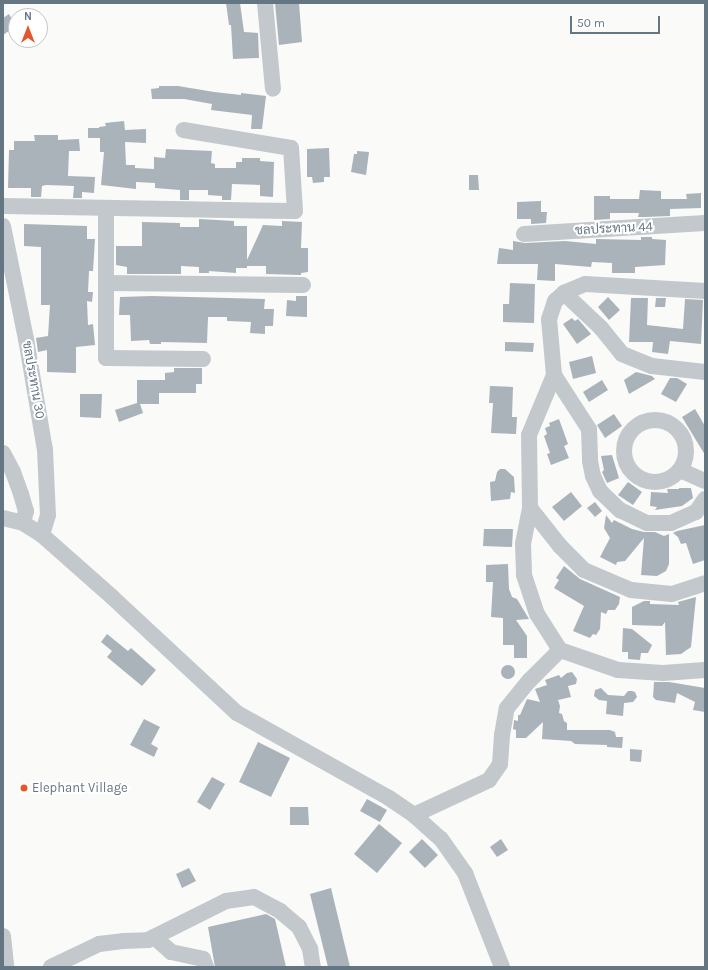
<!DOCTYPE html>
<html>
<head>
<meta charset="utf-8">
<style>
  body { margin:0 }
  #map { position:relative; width:708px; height:970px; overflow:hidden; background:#fafaf8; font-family:Karla,Sarabun,sans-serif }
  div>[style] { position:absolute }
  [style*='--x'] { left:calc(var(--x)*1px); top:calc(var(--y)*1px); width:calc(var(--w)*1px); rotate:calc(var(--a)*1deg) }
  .building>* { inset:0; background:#aab3b9 }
  .round { border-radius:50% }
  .minor>* { height:16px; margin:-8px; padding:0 8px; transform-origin:8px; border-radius:8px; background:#c3c8cc }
  .minor>.ring { margin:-8px; padding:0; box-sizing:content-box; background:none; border:16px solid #c3c8cc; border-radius:50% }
  .dots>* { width:11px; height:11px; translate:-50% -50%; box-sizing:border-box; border:2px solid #fff; border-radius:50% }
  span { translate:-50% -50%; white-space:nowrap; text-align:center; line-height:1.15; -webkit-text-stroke:4px #fff; paint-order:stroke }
  .street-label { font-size:13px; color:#657683 }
  .poi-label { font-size:13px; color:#657683 }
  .left { translate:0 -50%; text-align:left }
  .frame { position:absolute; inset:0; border:4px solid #657683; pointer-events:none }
  .north { position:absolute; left:8px; top:8px; width:40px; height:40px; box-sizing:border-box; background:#fff; border:1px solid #c1c8cd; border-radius:50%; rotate:0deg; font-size:11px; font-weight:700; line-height:16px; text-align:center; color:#657683 }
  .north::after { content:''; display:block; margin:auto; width:14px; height:18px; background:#e4572e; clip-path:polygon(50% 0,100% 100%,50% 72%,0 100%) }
  .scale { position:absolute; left:570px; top:16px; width:90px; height:18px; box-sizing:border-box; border:2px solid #657683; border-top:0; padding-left:5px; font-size:12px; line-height:14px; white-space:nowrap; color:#657683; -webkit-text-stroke:3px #fff; paint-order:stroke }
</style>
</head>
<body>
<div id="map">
  <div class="building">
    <i style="clip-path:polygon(226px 3px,240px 3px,244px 32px,258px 33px,259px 58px,233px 59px,231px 25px,229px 25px)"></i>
    <i style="clip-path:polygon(275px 3px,299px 3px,302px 42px,279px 45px)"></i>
    <i style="clip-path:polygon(9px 14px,16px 26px,3px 35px,3px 18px)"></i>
    <i style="clip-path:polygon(159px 86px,178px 86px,214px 92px,241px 95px,241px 93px,266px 96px,262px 129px,251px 129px,252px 115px,211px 110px,212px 104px,184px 99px,152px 99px,151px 89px,159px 88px)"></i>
    <i style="clip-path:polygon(124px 121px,125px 130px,146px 129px,146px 143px,125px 142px,126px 165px,135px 165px,135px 168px,154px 169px,154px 157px,165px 158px,166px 149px,212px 151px,211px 163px,215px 164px,215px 168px,236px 168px,236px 162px,242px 162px,242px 158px,260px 158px,260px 161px,274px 162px,273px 197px,260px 196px,260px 185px,232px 184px,231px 200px,222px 200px,222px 196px,208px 195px,208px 190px,189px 190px,189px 200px,180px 200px,180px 190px,155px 188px,155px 183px,136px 182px,136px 189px,101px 185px,104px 152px,100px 152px,100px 138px,88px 138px,88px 128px,99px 128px,99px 127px,106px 126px,105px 123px)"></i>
    <i style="clip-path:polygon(34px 135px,58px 135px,58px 140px,79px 139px,80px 151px,69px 151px,68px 176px,95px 177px,94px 193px,82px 192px,82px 198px,73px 198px,74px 186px,46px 185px,42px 186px,41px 197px,31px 197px,31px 188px,8px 188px,9px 150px,14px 150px,14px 141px,35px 141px)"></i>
    <i style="clip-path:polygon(329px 148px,330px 177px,324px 177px,324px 182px,313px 183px,312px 177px,307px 177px,307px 149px)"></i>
    <i style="clip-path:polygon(357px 151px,369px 152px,366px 175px,351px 172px,354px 154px,357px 154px)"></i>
    <i style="clip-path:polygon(469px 175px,478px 175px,479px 190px,469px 190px)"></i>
    <i style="clip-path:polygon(640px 190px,661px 191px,661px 199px,687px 199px,686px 194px,701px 193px,701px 208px,670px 209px,670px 216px,645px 217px,638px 217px,639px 213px,610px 213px,610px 219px,594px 220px,594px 196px,610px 196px,610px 199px,639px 199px)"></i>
    <i style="clip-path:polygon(541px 201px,541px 212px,547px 212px,546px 223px,531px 224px,531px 219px,517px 219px,517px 202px)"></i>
    <i style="clip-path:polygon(199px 219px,234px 221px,234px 226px,247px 226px,247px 260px,263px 225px,282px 226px,282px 221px,302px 222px,301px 248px,308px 248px,308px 272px,301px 273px,301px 275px,266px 274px,266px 266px,247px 266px,247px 268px,236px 268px,236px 273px,209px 271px,209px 273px,199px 273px,199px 267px,181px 266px,181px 274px,127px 274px,127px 267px,116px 265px,116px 246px,142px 246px,142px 222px,180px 223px,180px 227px,199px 227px)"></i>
    <i style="clip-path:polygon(24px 224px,87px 226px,87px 239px,95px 239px,93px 271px,89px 271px,88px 292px,93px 292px,92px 302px,87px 301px,88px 325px,93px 324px,95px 345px,76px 347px,76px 373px,47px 372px,47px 350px,38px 352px,36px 338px,48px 336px,50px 305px,41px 305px,41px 247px,24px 246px)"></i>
    <i style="clip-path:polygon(641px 237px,652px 237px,652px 239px,666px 240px,665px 265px,635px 267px,635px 273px,612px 273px,612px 263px,592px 262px,591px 267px,555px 264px,555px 281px,537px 280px,538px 264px,497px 264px,499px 248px,513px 250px,513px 241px,525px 243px,565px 241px,596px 244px,596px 239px,641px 240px)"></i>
    <i style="clip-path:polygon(510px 283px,535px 284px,534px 323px,503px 322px,503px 304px,509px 304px)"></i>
    <i style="clip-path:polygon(152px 296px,265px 299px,264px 309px,274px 309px,273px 326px,265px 326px,265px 334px,250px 333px,251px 322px,227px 321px,227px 317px,208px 317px,207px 343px,161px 342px,161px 344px,150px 344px,149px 340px,131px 341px,130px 315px,119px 315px,120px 297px)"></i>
    <i style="clip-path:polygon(296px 296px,307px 296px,307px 317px,286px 316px,287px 300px,296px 301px)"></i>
    <i style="clip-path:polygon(608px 297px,620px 310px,609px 320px,598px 307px)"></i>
    <i style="clip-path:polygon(631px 298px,648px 298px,647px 325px,683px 329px,685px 299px,703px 300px,701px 344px,670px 341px,668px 354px,652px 352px,653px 342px,629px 342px)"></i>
    <i style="clip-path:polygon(656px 298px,666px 298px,665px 307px,655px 307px)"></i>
    <i style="clip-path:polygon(572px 318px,575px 321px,578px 319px,591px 334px,577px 344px,563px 324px)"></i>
    <i style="clip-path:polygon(505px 342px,534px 343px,533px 352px,505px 351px)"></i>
    <i style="clip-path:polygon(592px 356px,596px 373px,573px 379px,569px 362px)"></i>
    <i style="clip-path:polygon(174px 368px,202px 368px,202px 384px,196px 384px,196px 393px,159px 393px,159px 404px,140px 404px,143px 413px,119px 422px,115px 410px,137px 403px,137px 380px,165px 380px,165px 373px,174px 372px)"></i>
    <i style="clip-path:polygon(636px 372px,652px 376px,655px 379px,629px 394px,624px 380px)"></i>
    <i style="clip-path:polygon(670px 378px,677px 378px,687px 384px,676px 402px,661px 394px)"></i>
    <i style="clip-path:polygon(602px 380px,608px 390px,589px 402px,583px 392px)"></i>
    <i style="clip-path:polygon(490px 386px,513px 387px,512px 417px,517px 417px,516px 434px,491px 433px,493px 403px,489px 403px)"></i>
    <i style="clip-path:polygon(80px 394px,102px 394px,101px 418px,80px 417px)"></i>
    <i style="clip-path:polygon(695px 409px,705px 426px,705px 455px,682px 417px)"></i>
    <i style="clip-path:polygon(614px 414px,622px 426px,605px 438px,597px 425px)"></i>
    <i style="clip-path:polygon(559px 419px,568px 444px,564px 446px,569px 458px,551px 465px,547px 454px,550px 453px,544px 436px,547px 434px,545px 428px,550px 426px,549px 423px)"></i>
    <i style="clip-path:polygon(612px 455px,619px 478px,607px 483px,602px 472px,604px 470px,601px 456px)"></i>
    <i style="clip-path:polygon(500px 469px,505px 469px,514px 477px,515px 493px,511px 492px,510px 499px,491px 501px,490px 482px,495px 481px,497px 472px)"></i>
    <i style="clip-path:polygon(628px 482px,642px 492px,633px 505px,618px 495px)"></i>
    <i style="clip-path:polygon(679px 488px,691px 488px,693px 498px,682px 506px,655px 510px,657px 507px,650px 506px,651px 492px,668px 493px,667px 489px,679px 489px)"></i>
    <i style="clip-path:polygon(571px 492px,582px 506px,564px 521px,552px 507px)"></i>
    <i style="clip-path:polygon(595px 502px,602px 511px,595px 517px,587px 508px)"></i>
    <i style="clip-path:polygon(606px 515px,612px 523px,614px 520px,632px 529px,644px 532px,655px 532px,664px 536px,669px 534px,669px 564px,666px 571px,657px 576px,641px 575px,644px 538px,625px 561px,617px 562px,616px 565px,600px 557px,610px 538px,604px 528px)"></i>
    <i style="clip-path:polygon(705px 525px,705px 560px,693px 564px,686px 543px,681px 544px,678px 537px,673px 533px,677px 531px)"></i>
    <i style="clip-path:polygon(484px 529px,513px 529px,512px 547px,483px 546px)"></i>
    <i style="clip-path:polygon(508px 564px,509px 589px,512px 597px,517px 599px,529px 619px,516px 620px,527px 636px,527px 658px,514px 658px,514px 645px,503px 645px,503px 618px,491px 617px,493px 582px,486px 582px,486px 565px)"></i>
    <i style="clip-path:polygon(564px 566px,580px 579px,620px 597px,619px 604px,615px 610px,608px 610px,606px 614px,601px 612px,600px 629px,596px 635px,593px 634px,590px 638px,573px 631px,584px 606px,554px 588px,559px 580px,556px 578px)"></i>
    <i style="clip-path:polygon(696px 597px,691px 647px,681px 654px,666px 655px,665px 622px,662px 626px,632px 625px,632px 607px,644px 601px,650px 601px,650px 604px,679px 605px,678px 602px)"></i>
    <i style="clip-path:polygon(623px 628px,632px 629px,652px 645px,648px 653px,641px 653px,640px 660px,628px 659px,628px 652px,622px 652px)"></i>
    <i style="clip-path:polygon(107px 634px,128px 651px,131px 648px,156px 670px,142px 686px,107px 657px,112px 651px,101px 642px)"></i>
    <i class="round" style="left:501px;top:665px;width:14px;height:14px"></i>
    <i style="clip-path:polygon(572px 672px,577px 679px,576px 684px,568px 686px,571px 697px,558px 700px,560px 706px,559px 713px,562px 714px,564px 721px,567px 723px,567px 730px,610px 730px,615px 732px,616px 737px,623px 737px,622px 748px,607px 747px,607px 745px,575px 744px,571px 741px,542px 739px,543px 722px,526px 738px,516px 738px,516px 730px,513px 729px,514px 720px,518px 721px,518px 715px,520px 715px,527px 699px,540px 702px,535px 689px,547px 685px,545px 680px,559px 675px,561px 678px,567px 673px)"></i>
    <i style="clip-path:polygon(654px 682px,669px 682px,705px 688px,705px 712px,693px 710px,695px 702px,677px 693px,675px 703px,656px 700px,653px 697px)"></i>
    <i style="clip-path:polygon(601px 688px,608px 695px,624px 696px,628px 691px,632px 691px,635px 692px,637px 697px,633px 702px,624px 703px,623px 716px,606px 714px,607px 701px,599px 700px,594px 696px,595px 690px)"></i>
    <i style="clip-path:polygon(144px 719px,160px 727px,151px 744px,158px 748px,154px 757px,130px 745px)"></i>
    <i style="clip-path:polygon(258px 742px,290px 758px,271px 797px,239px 782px)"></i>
    <i style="clip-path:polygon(630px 749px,642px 750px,641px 762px,630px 761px)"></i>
    <i style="clip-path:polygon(212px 777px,225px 784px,210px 810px,197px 802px)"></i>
    <i style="clip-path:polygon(367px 799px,387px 810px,380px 822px,360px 811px)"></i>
    <i style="clip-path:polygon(290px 807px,308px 807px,309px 825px,290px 825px)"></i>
    <i style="clip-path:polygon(379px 824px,402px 843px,377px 873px,354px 854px)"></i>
    <i style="clip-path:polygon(422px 839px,438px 855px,425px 868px,409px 852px)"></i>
    <i style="clip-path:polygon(501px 839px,508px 850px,497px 857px,490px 847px)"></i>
    <i style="clip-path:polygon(189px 868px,196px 881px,182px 888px,176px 874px)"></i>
    <i style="clip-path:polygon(331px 888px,350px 967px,328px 967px,310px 894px)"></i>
    <i style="clip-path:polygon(266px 914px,275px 919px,286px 967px,215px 967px,208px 927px)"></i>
  </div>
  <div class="minor">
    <i style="--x:265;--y:3;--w:86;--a:84.7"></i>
    <i style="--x:3;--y:206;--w:292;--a:1"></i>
    <i style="--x:295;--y:211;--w:63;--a:-93.6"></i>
    <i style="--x:291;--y:148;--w:109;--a:-170.5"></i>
    <i style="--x:106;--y:209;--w:149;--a:90"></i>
    <i style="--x:106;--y:358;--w:97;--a:0.6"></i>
    <i style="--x:3;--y:226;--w:115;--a:78.5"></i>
    <i style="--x:26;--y:339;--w:113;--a:80.3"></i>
    <i style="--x:45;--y:450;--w:65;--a:87.4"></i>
    <i style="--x:48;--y:515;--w:21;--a:107"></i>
    <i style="--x:524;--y:234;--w:181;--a:-3.5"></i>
    <i style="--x:106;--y:283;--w:197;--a:0.6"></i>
    <i style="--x:705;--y:291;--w:120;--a:-176.7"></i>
    <i style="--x:585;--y:284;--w:23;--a:157"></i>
    <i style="--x:564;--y:293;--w:12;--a:138"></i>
    <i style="--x:555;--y:301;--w:19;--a:108"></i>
    <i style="--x:549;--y:319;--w:56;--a:84.9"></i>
    <i style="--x:554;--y:375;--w:65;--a:112.6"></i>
    <i style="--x:529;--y:435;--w:73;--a:89.2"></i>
    <i style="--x:530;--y:508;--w:37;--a:101"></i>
    <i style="--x:523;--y:544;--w:31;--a:88"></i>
    <i style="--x:524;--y:575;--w:41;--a:71.6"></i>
    <i style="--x:537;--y:614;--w:43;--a:57.4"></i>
    <i style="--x:560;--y:650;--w:61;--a:19"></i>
    <i style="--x:618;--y:670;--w:45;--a:3.8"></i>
    <i style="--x:663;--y:673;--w:42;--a:-4.1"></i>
    <i style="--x:564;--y:293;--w:51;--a:43.4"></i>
    <i style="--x:601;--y:328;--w:33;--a:51"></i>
    <i style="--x:622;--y:354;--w:32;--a:22"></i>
    <i style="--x:652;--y:366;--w:53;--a:6.5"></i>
    <i style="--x:554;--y:375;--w:64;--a:57.1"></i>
    <i style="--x:589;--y:429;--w:32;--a:88"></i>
    <i style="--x:590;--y:461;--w:15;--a:79"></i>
    <i style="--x:593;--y:476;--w:17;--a:65"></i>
    <i style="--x:600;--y:491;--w:28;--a:44"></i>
    <i style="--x:620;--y:510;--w:30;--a:26"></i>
    <i style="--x:647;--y:523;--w:24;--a:0"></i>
    <i style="--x:671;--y:523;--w:27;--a:-24"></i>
    <i style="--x:696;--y:512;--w:16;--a:-55"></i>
    <i class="ring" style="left:624px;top:420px;width:46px;height:46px"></i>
    <i style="--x:3;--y:453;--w:21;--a:62"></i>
    <i style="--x:13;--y:472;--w:23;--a:70"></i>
    <i style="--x:21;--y:494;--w:18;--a:74"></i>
    <i style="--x:26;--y:511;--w:12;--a:104"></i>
    <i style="--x:680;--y:470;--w:27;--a:24"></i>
    <i style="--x:530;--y:508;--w:48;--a:51.7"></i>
    <i style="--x:560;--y:546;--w:34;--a:45"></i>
    <i style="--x:584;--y:570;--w:51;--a:23.1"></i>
    <i style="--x:631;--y:590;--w:41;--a:5.6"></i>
    <i style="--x:672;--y:594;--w:35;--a:-18"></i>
    <i style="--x:3;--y:518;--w:21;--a:14"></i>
    <i style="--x:23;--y:523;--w:22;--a:32"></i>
    <i style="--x:42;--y:535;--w:94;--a:41.5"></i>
    <i style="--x:112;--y:597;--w:171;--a:42.9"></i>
    <i style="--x:237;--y:713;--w:174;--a:29.2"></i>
    <i style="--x:389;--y:798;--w:30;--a:34"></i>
    <i style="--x:414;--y:815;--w:36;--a:42"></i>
    <i style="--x:441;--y:839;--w:42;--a:54.8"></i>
    <i style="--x:465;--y:873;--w:101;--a:68.5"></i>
    <i style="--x:414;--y:815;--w:83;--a:-25"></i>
    <i style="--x:489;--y:780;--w:19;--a:-55"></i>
    <i style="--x:500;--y:764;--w:29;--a:-86"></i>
    <i style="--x:502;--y:735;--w:27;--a:-80"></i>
    <i style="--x:507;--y:708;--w:36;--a:-51"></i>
    <i style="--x:530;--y:680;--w:42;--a:-45"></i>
    <i style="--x:3;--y:936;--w:31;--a:84"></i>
    <i style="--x:154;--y:937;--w:23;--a:41"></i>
    <i style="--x:171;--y:952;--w:33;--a:12"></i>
    <i style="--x:203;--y:959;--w:9;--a:69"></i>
    <i style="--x:51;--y:967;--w:53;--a:-25.6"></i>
    <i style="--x:99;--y:944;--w:24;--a:-7"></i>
    <i style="--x:123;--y:941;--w:25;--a:-2"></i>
    <i style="--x:148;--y:940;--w:87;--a:-26.6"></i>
    <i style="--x:226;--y:901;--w:28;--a:-8"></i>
    <i style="--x:254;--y:897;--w:30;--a:28"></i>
    <i style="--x:280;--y:911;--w:25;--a:40"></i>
    <i style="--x:299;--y:927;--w:25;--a:63"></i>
    <i style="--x:310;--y:949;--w:18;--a:81"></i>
  </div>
  <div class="dots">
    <i style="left:24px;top:788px;background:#e4572e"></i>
  </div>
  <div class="street-label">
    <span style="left:614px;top:229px;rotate:-3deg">ชลประทาน 44</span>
    <span style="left:33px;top:380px;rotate:80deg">ชลประทาน 30</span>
  </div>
  <div class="poi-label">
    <span class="left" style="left:32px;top:788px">Elephant Village</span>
  </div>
  <div class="frame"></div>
  <div class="north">N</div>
  <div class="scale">50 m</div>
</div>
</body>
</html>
